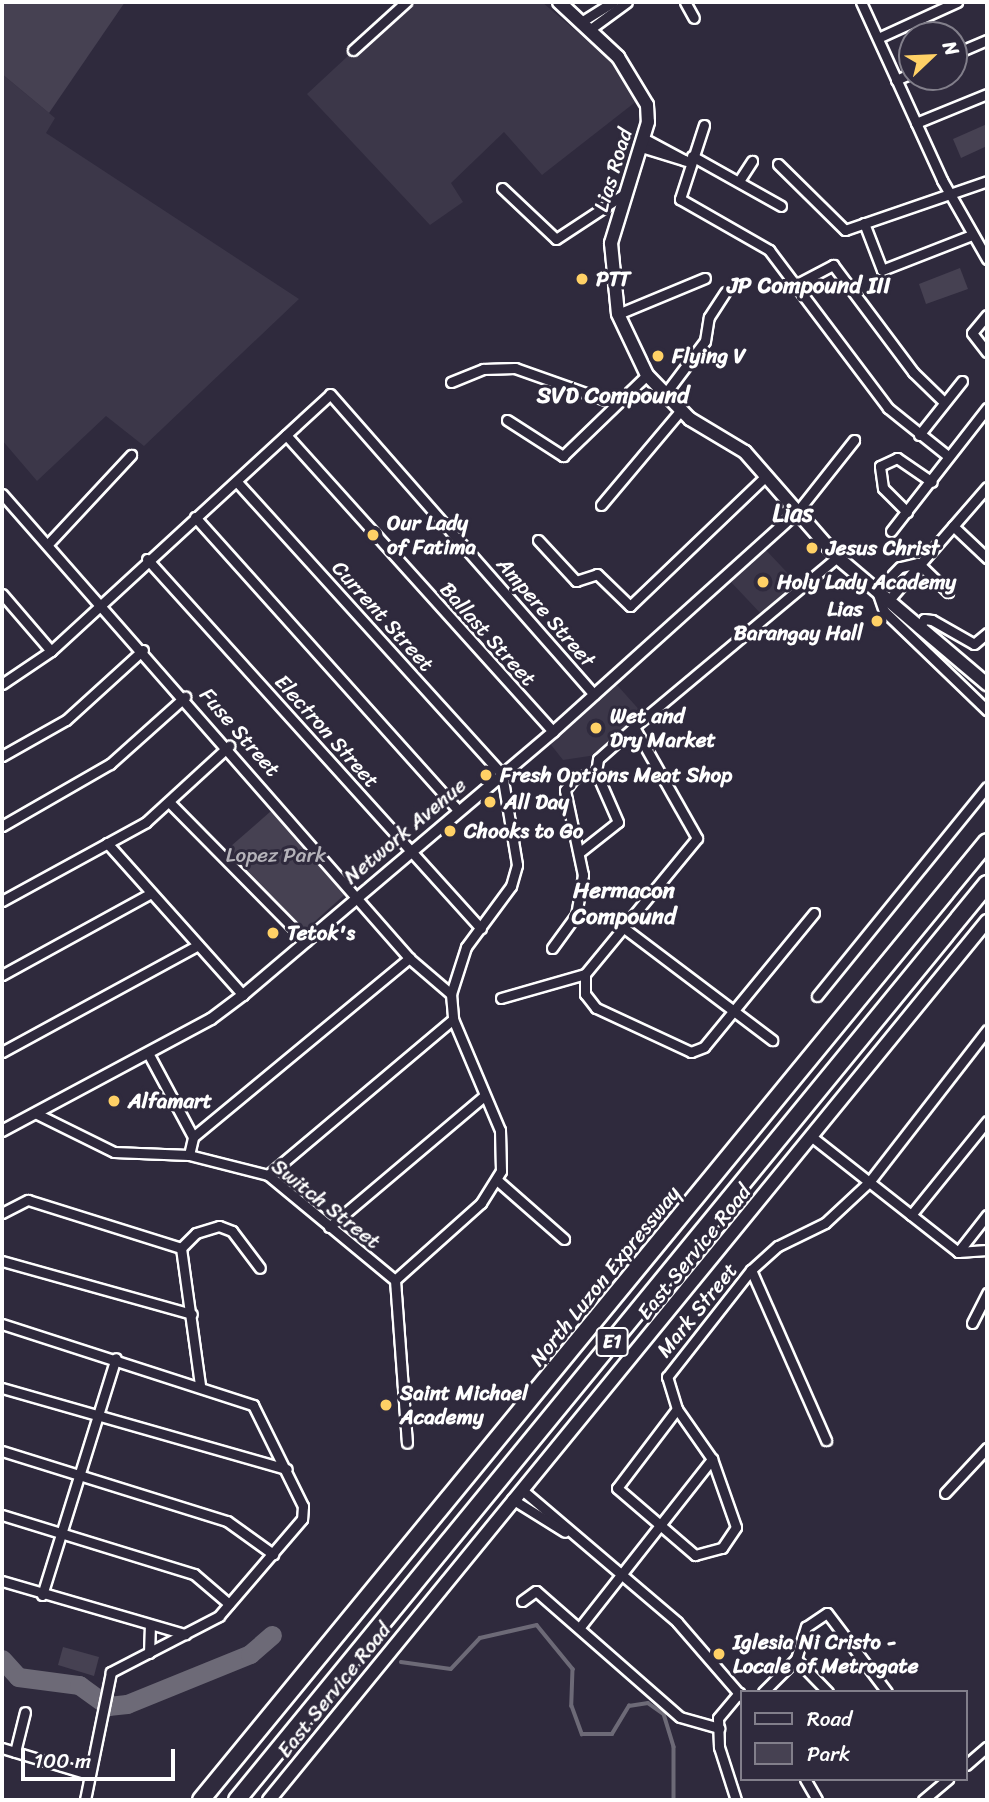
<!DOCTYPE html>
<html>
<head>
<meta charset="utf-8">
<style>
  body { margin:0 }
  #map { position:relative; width:989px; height:1802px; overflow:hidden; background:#2f2a3d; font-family:Sriracha,sans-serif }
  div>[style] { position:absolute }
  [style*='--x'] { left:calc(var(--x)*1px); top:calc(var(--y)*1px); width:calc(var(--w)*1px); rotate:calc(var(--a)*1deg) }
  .built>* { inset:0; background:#3c3749 }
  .green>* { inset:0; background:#464152 }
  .stream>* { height:3.5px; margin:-1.75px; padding:0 1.75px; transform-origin:1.75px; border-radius:1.75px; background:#6d6a77 }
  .river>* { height:19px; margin:-9.5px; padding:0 9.5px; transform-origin:9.5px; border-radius:9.5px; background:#6d6a77 }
  .roads { filter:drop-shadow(2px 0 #fff) drop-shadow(-2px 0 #fff) drop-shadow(0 2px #fff) drop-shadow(0 -2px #fff) }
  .minor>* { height:9px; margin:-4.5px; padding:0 4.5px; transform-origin:4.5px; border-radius:4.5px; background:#2f2a3d }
  .tertiary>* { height:10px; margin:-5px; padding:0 5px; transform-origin:5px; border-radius:5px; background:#2f2a3d }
  .secondary>* { height:12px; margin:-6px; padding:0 6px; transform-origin:6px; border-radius:6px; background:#2f2a3d }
  .motorway>* { height:16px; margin:-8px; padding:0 8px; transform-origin:8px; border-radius:8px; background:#2f2a3d }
  .dots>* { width:19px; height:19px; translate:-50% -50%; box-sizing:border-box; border:4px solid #2f2a3d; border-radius:50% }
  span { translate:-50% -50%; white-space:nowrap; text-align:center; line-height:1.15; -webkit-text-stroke:6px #2f2a3d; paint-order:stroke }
  .shield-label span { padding:2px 5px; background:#2f2a3d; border:2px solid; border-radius:5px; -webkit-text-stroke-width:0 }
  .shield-label { font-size:19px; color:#fff; font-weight:700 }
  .street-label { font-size:21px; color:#fff }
  .poi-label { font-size:21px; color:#fff; font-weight:700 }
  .left { translate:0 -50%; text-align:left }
  .right { translate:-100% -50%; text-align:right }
  .park-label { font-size:21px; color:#b5b3ba }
  .neighbourhood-label { font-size:23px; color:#fff; font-weight:700 }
  .quarter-label { font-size:24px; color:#fff; font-weight:700 }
  .frame { position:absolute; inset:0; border:4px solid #fff; pointer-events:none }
  .legend { position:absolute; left:740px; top:1690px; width:228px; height:91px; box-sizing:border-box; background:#2f2a3d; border:2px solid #827f8b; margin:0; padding:9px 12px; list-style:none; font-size:21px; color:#fff }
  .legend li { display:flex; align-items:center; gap:14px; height:35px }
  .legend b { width:35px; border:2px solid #827f8b }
  .north { position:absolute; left:898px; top:21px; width:70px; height:70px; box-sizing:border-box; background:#2f2a3d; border:2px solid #827f8b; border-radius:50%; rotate:67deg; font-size:19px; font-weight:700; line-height:28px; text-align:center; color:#fff }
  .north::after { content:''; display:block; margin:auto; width:24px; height:32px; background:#ffd166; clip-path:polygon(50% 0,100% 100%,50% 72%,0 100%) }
  .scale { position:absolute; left:21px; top:1749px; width:154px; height:32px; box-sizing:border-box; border:4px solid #fff; border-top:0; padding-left:9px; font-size:21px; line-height:24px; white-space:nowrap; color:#fff; -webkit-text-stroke:5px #2f2a3d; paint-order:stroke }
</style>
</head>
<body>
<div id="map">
  <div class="built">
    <i style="clip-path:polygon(406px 2px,542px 2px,617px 66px,638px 100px,542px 175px,504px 132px,451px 183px,463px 202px,430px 225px,307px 94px)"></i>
    <i style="clip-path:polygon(2px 74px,55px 118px,46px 133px,299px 299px,144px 446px,106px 416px,37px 481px,2px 440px)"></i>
    <i style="clip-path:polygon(765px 549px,797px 583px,763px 616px,730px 581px)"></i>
    <i style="clip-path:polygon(617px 685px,643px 714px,596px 755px,563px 760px,548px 741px)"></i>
  </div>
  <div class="green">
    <i style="clip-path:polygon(2px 2px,125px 2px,49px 113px,2px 74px)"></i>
    <i style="clip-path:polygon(987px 124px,987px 146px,961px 158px,953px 139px)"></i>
    <i style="clip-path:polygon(960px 268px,968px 289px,926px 304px,919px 284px)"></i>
    <i style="clip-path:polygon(279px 804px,352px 888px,303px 932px,223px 853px)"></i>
    <i style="clip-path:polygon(63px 1647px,99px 1657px,94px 1676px,58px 1665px)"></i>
  </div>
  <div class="stream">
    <i style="--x:401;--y:1662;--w:50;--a:8"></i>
    <i style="--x:451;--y:1669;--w:42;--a:-46.9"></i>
    <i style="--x:480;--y:1638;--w:58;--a:-12.8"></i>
    <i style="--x:537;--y:1625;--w:57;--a:50.7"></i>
    <i style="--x:573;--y:1669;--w:37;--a:92"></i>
    <i style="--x:572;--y:1706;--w:30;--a:70"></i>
    <i style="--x:582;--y:1734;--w:30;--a:0"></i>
    <i style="--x:612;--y:1734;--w:33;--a:-59"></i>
    <i style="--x:629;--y:1706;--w:19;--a:-9"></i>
    <i style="--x:648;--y:1703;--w:19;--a:35"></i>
    <i style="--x:664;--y:1714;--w:34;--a:73"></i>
    <i style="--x:674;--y:1747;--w:53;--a:90"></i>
  </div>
  <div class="river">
    <i style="--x:2;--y:1659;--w:24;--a:48"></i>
    <i style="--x:18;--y:1677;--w:62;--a:7.5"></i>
    <i style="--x:79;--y:1685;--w:36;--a:36"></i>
    <i style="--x:108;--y:1706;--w:19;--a:-6"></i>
    <i style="--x:127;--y:1704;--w:133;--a:-22.1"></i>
    <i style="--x:250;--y:1654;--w:29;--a:-41"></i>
  </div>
  <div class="roads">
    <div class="minor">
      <i style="--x:685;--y:2;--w:18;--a:61"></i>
      <i style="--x:861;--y:2;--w:196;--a:65.5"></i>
      <i style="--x:942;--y:180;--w:91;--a:60.3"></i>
      <i style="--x:581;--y:22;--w:38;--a:-32"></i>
      <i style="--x:589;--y:30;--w:47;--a:-36.4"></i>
      <i style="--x:878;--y:38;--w:87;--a:-24.5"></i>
      <i style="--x:353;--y:50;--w:72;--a:-42.2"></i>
      <i style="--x:954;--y:54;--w:36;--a:-23"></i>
      <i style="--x:896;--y:80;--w:17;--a:-24"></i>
      <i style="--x:916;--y:123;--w:77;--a:-22.2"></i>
      <i style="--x:704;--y:125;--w:78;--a:108"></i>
      <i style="--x:680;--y:199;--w:103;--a:29.8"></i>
      <i style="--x:769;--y:250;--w:198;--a:53"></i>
      <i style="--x:888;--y:408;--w:77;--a:38.7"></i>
      <i style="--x:643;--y:138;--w:47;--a:28.2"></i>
      <i style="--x:641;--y:147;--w:51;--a:17"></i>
      <i style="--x:692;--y:156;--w:102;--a:29.3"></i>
      <i style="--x:778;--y:164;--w:94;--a:44.6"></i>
      <i style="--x:845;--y:230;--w:150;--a:-19"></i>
      <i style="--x:739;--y:181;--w:24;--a:-57"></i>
      <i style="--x:502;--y:188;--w:74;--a:43.4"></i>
      <i style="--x:556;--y:239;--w:80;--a:-33.3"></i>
      <i style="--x:864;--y:223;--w:50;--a:69"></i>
      <i style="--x:882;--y:270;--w:97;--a:-21.3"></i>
      <i style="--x:797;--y:284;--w:41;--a:-27.8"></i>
      <i style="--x:833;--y:265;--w:134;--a:53.2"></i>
      <i style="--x:913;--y:372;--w:43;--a:44.1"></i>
      <i style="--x:618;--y:314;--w:94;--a:-22.5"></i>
      <i style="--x:987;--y:315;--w:23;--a:130"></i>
      <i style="--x:972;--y:333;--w:24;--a:52"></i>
      <i style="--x:451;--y:382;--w:35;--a:-22"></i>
      <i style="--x:483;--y:369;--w:32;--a:-2"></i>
      <i style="--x:515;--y:368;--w:105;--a:19.5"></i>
      <i style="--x:665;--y:394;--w:66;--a:-53"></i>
      <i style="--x:705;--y:341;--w:24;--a:-81"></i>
      <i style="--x:709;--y:317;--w:30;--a:-57"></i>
      <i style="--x:507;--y:420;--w:67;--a:32.7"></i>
      <i style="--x:563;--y:456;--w:117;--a:-44"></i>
      <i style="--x:286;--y:435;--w:399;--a:48"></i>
      <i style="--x:919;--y:435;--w:69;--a:-51.5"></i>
      <i style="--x:237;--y:482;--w:394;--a:47.8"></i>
      <i style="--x:502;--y:774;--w:92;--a:80.6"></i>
      <i style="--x:517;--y:865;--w:22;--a:106"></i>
      <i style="--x:511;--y:886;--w:76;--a:126.4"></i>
      <i style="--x:466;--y:947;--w:49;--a:107.7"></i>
      <i style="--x:451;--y:994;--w:25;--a:85"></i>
      <i style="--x:453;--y:1019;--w:121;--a:67.1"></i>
      <i style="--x:500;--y:1130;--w:41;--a:88.6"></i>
      <i style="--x:501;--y:1171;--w:38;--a:122"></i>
      <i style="--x:481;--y:1203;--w:115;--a:138.2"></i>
      <i style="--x:2;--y:494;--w:617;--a:48.74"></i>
      <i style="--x:409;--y:958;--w:55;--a:40.6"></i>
      <i style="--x:601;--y:505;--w:124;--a:-49.9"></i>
      <i style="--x:797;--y:512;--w:92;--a:-51.6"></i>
      <i style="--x:907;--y:512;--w:34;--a:-135"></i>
      <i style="--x:883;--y:488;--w:22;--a:-98"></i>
      <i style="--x:880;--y:466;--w:19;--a:-25"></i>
      <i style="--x:897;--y:458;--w:42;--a:34.4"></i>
      <i style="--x:195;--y:517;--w:394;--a:48.1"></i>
      <i style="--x:953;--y:526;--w:47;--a:43.3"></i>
      <i style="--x:891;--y:531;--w:156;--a:-52"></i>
      <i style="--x:538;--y:540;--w:56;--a:47.2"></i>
      <i style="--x:576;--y:581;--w:22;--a:-18"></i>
      <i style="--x:597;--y:574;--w:46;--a:44.1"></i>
      <i style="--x:630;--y:606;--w:188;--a:-43.7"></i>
      <i style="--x:48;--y:544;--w:122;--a:-47"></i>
      <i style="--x:147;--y:559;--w:498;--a:47.9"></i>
      <i style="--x:918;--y:563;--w:18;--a:167"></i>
      <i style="--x:900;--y:567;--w:33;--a:134"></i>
      <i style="--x:877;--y:591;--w:21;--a:71"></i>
      <i style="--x:884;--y:611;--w:143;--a:43.9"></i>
      <i style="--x:918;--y:563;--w:42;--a:44"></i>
      <i style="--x:2;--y:594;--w:75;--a:49.3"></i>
      <i style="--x:888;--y:601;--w:151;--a:-49"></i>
      <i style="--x:919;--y:628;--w:10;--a:-61"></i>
      <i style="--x:924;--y:619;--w:8;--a:7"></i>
      <i style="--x:932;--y:620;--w:48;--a:29.7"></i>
      <i style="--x:974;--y:644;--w:17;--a:-40"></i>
      <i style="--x:2;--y:684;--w:59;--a:-34"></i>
      <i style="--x:51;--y:651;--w:379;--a:-42.6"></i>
      <i style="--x:330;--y:394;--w:400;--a:48.7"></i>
      <i style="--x:2;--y:756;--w:73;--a:-29.4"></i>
      <i style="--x:66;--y:720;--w:104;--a:-42.3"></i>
      <i style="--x:170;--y:803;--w:194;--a:45.4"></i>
      <i style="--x:2;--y:826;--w:125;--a:-29.9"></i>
      <i style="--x:110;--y:764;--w:101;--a:-41.8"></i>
      <i style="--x:107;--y:843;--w:204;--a:48.2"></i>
      <i style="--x:580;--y:852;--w:48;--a:-38.3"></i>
      <i style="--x:618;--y:822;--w:55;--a:-113.7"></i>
      <i style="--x:596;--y:772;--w:13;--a:-81"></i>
      <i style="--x:598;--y:759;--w:48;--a:-41.6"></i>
      <i style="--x:2;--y:901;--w:164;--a:-28.7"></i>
      <i style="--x:146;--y:822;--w:113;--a:-42.5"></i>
      <i style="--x:814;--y:913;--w:173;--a:129.4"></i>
      <i style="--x:704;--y:1047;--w:14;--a:159"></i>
      <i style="--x:691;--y:1052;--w:105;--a:-155.1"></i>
      <i style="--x:596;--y:1008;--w:18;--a:-128"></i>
      <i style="--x:585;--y:994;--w:20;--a:-90"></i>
      <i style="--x:585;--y:974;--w:176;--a:-50.5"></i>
      <i style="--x:697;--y:838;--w:128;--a:-119.6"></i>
      <i style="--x:634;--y:727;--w:265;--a:-39.9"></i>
      <i style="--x:620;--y:925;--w:191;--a:37.1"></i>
      <i style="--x:552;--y:948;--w:41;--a:-54"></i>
      <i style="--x:576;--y:915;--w:41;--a:-80.1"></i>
      <i style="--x:583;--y:875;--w:87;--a:-102"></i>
      <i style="--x:565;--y:790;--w:15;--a:-53"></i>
      <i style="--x:574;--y:778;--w:23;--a:-15"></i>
      <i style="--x:2;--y:975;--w:170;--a:-28.8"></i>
      <i style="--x:817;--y:996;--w:269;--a:-50.9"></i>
      <i style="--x:501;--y:998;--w:87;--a:-15.9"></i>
      <i style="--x:2;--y:1052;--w:223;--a:-28.6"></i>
      <i style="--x:148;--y:1053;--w:95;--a:61.8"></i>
      <i style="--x:35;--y:1113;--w:88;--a:26.3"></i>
      <i style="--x:114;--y:1152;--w:75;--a:2.3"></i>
      <i style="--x:189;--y:1155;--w:81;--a:14.2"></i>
      <i style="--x:268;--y:1175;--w:165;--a:39.6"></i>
      <i style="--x:395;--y:1280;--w:163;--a:85.8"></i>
      <i style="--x:812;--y:1137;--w:186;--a:38.2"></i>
      <i style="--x:958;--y:1252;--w:29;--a:-4"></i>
      <i style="--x:189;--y:1155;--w:18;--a:-77"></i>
      <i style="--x:193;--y:1137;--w:281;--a:-39.6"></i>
      <i style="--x:268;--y:1175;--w:242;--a:-40.1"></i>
      <i style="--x:498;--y:1181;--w:88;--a:41.3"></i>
      <i style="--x:2;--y:1213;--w:29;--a:-27"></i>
      <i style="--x:28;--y:1200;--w:160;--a:17.4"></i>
      <i style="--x:911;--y:1215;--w:121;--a:-51"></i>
      <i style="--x:329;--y:1227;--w:203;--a:-40.2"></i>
      <i style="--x:181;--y:1248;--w:138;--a:82.1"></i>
      <i style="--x:181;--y:1248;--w:21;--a:-45"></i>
      <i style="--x:196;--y:1233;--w:24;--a:-17"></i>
      <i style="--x:219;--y:1226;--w:14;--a:21"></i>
      <i style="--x:232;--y:1231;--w:46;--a:52.9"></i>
      <i style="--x:958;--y:1252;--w:47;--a:-51.9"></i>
      <i style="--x:2;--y:1261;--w:197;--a:15.6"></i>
      <i style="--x:751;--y:1270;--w:186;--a:66.2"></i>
      <i style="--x:972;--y:1323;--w:34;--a:-63"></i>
      <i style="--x:2;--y:1324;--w:264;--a:17.9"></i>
      <i style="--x:253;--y:1405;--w:113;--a:63.7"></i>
      <i style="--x:303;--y:1506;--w:13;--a:94"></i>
      <i style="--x:302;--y:1519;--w:128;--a:130.6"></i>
      <i style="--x:219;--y:1616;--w:122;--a:152.6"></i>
      <i style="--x:111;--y:1672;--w:131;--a:101.5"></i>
      <i style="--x:2;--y:1388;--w:296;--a:15.9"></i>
      <i style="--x:677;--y:1409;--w:99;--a:127.2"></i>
      <i style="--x:617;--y:1488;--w:103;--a:40.7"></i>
      <i style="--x:695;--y:1555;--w:28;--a:-15"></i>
      <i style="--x:722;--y:1548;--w:25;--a:-56"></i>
      <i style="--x:736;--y:1527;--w:72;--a:-109.4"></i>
      <i style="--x:712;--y:1459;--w:61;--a:-125"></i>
      <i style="--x:677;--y:1409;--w:34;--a:-107"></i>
      <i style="--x:667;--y:1377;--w:136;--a:-51.9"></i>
      <i style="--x:751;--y:1270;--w:36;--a:-42"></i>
      <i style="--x:778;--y:1246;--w:52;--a:-26.1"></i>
      <i style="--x:825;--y:1223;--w:62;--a:-43"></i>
      <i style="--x:870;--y:1181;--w:191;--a:-52.2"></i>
      <i style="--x:2;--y:1451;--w:236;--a:17.3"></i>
      <i style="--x:227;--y:1521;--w:57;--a:35.7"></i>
      <i style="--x:521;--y:1489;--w:205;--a:40.4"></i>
      <i style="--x:677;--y:1622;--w:99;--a:49.1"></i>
      <i style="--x:945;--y:1493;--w:62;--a:-47"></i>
      <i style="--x:512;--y:1499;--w:62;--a:31.9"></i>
      <i style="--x:2;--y:1515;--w:201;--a:17.1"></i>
      <i style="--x:194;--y:1574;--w:46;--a:40.6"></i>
      <i style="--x:2;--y:1581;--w:191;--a:16.2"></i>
      <i style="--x:42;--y:1595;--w:248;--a:-72.7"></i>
      <i style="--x:522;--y:1601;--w:17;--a:-36"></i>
      <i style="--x:536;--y:1591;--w:191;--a:41.2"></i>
      <i style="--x:680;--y:1717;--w:41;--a:15.8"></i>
      <i style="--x:580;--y:1627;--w:214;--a:-51.8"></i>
      <i style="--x:149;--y:1653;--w:26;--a:-88"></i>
      <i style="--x:796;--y:1659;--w:34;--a:-73"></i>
      <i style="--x:806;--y:1627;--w:25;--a:-34"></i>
      <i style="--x:827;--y:1613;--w:99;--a:52.8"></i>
      <i style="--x:763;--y:1692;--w:47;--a:-45"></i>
      <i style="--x:796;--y:1659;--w:46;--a:45.9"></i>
      <i style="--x:2;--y:1748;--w:90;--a:16.8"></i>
      <i style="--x:15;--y:1752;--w:41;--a:-76"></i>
      <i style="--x:966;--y:1765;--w:28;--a:-41"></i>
      <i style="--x:805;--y:1779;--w:24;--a:60"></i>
      <i style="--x:736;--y:1800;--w:56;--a:-107.8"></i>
      <i style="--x:719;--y:1747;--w:29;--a:-92"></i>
      <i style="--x:718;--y:1718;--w:33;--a:-50"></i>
      <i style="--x:923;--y:1800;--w:33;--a:-40"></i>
    </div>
    <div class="tertiary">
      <i style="--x:2;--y:1131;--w:237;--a:-28.2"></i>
      <i style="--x:211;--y:1019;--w:40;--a:-37"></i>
      <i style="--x:243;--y:995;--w:407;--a:-40.3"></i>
      <i style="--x:553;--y:732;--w:329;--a:-42"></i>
    </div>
    <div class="secondary">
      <i style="--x:559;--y:2;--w:81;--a:43"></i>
      <i style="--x:618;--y:57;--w:56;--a:58.9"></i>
      <i style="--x:647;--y:105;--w:17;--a:87"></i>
      <i style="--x:648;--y:122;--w:127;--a:107"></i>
      <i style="--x:611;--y:243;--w:71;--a:84.4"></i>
      <i style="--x:618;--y:314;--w:68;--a:64.6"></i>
      <i style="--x:647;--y:375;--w:62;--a:45.7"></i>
      <i style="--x:690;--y:419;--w:64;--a:31"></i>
      <i style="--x:745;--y:452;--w:140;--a:48.8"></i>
      <i style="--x:837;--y:557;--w:197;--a:40.3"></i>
      <i style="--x:269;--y:1800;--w:1135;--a:-50.76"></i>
    </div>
    <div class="motorway">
      <i style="--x:201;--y:1800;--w:1239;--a:-50.63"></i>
      <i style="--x:237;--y:1800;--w:1184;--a:-50.69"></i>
    </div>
  </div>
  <div class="dots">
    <i style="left:582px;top:279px;background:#ffd166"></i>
    <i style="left:658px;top:356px;background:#ffd166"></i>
    <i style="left:373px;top:535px;background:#ffd166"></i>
    <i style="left:812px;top:548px;background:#ffd166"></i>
    <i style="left:763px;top:582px;background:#ffd166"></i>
    <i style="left:877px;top:621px;background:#ffd166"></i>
    <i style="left:596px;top:728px;background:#ffd166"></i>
    <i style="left:486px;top:775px;background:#ffd166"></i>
    <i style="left:490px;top:802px;background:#ffd166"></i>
    <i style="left:450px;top:831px;background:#ffd166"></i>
    <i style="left:273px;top:933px;background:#ffd166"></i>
    <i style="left:114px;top:1101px;background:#ffd166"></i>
    <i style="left:386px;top:1405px;background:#ffd166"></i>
    <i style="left:719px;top:1654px;background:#ffd166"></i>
  </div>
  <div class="shield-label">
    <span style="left:612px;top:1342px">E1</span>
  </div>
  <div class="street-label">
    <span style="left:613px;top:170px;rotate:-73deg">Lias Road</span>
    <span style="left:546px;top:612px;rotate:49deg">Ampere Street</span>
    <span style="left:383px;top:616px;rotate:48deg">Current Street</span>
    <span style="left:488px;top:634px;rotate:48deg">Ballast Street</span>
    <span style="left:327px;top:731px;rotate:48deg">Electron Street</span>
    <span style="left:240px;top:732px;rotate:49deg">Fuse Street</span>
    <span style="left:405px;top:831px;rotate:-40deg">Network Avenue</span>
    <span style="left:326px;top:1204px;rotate:38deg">Switch Street</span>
    <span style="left:694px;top:1252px;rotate:-51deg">East Service Road</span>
    <span style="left:605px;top:1276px;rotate:-51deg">North Luzon Expressway</span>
    <span style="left:697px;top:1310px;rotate:-51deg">Mark Street</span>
    <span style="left:334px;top:1690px;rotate:-51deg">East Service Road</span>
  </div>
  <div class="poi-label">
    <span class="left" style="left:596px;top:279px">PTT</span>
    <span class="left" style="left:672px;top:356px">Flying V</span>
    <span class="left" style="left:387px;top:535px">Our Lady<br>of Fatima</span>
    <span class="left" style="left:826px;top:548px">Jesus Christ</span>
    <span class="left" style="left:777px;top:582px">Holy Lady Academy</span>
    <span class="right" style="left:863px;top:621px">Lias<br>Barangay Hall</span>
    <span class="left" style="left:610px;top:728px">Wet and<br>Dry Market</span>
    <span class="left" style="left:500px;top:775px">Fresh Options Meat Shop</span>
    <span class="left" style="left:504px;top:802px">All Day</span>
    <span class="left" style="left:464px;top:831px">Chooks to Go</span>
    <span class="left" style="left:287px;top:933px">Tetok's</span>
    <span class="left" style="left:128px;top:1101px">Alfamart</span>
    <span class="left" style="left:400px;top:1405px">Saint Michael<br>Academy</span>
    <span class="left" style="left:733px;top:1654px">Iglesia Ni Cristo -<br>Locale of Metrogate</span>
  </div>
  <div class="park-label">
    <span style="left:276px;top:855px">Lopez Park</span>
  </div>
  <div class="neighbourhood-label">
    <span style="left:809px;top:286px">JP Compound III</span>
    <span style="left:613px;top:396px">SVD Compound</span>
    <span style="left:624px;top:904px">Hermacon<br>Compound</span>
  </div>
  <div class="quarter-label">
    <span style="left:793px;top:514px">Lias</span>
  </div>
  <div class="frame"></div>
  <ul class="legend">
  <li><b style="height:9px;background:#2f2a3d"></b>Road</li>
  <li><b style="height:19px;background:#464152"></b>Park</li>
  </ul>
  <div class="north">N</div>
  <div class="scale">100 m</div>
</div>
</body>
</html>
